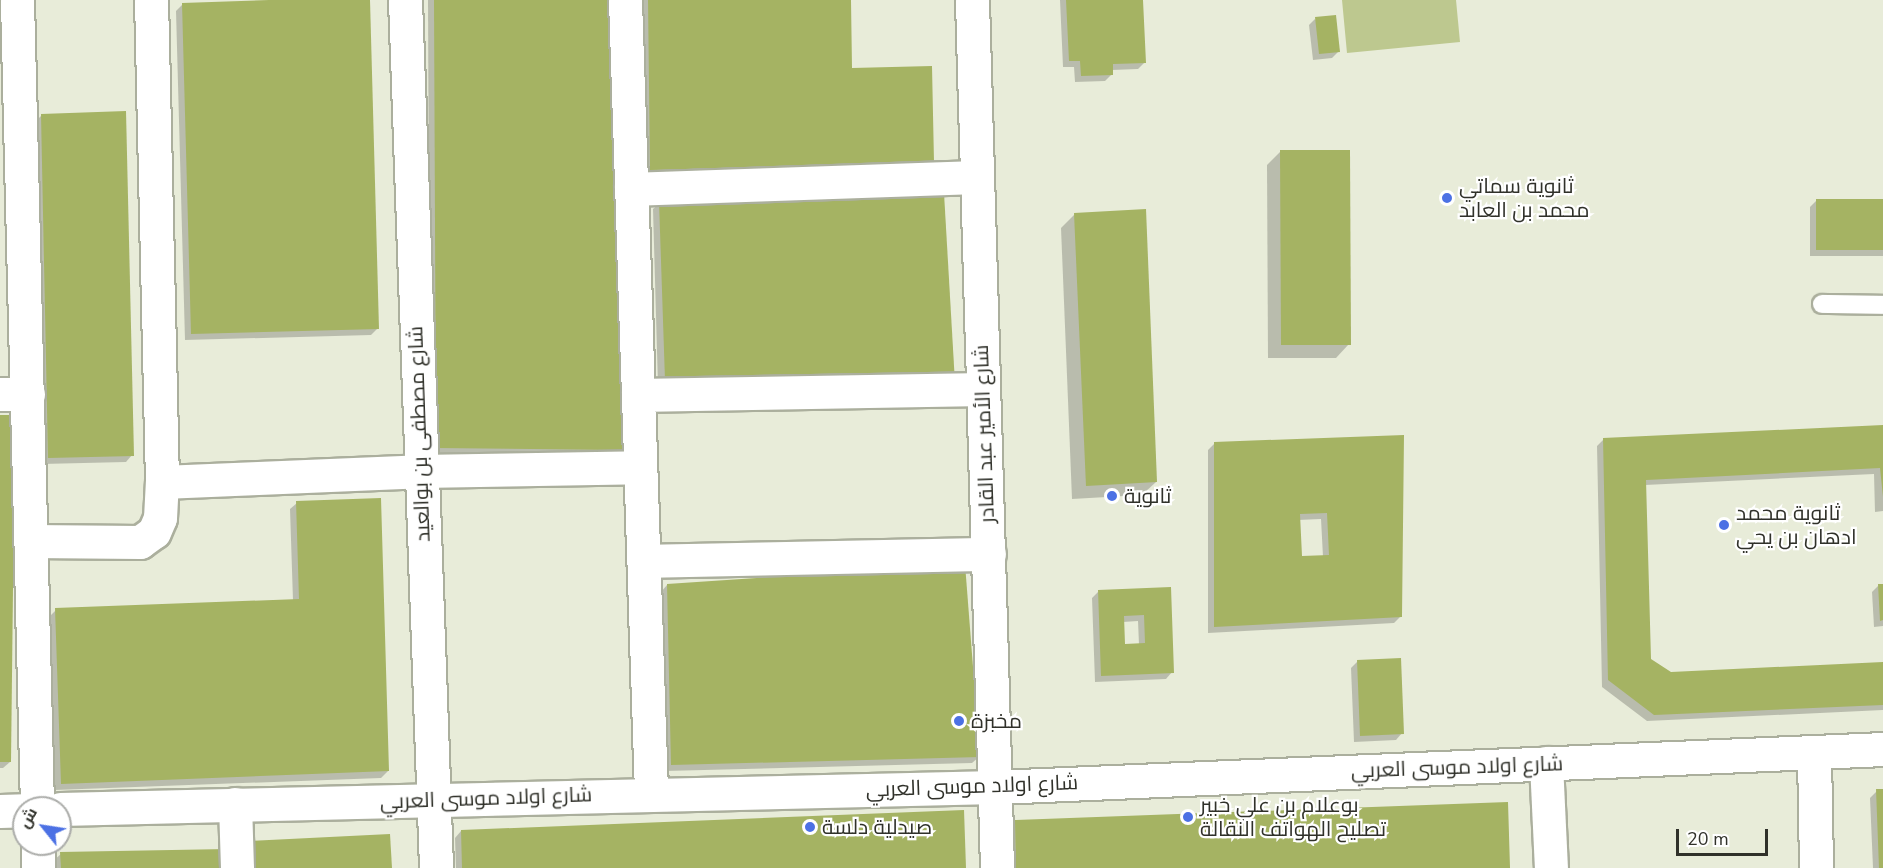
<!DOCTYPE html>
<html>
<head>
<meta charset="utf-8">
<style>
  body { margin:0 }
  #map { position:relative; width:1883px; height:868px; overflow:hidden; background:#e8ecd9; font-family:"Nunito Sans",Cairo,sans-serif }
  div>[style] { position:absolute }
  [style*='--x'] { left:calc(var(--x)*1px); top:calc(var(--y)*1px); width:calc(var(--w)*1px); rotate:calc(var(--a)*1deg) }
  .green>* { inset:0; background:#bdc88f }
  .shadow>* { inset:0; background:#0003 }
  .building>* { inset:0; background:#a5b363 }
  .roads { filter:drop-shadow(2px 0 #abaf9d) drop-shadow(-2px 0 #abaf9d) drop-shadow(0 2px #abaf9d) drop-shadow(0 -2px #abaf9d) }
  .lane>* { height:18px; margin:-9px; padding:0 9px; transform-origin:9px; border-radius:9px; background:#fff }
  .street>* { height:33px; margin:-16.5px; padding:0 16.5px; transform-origin:16.5px; border-radius:16.5px; background:#fff }
  .dots>* { width:16px; height:16px; translate:-50% -50%; box-sizing:border-box; border:3px solid #fff; border-radius:50% }
  span { translate:-50% -50%; white-space:nowrap; text-align:center; line-height:1.15; -webkit-text-stroke:4.5px #fff; paint-order:stroke }
  .poi-label { font-size:21px; color:#30312a }
  .left { translate:0 -50%; text-align:left }
  .street-label { font-size:21px; color:#30312a }
  .north { position:absolute; left:12px; top:796px; width:60px; height:60px; box-sizing:border-box; background:#fff; border:2px solid #acadaa; border-radius:50%; rotate:300deg; font-size:16px; font-weight:700; line-height:24px; text-align:center; color:#30312a }
  .north::after { content:''; display:block; margin:auto; width:21px; height:27px; background:#4c71e4; clip-path:polygon(50% 0,100% 100%,50% 72%,0 100%) }
  .scale { position:absolute; left:1676px; top:829px; width:92px; height:27px; box-sizing:border-box; border:3px solid #30312a; border-top:0; padding-left:8px; font-size:18px; line-height:21px; white-space:nowrap; color:#30312a; -webkit-text-stroke:4px #fff; paint-order:stroke }
</style>
</head>
<body>
<div id="map">
  <div class="green">
    <i style="clip-path:polygon(1342px 0,1456px 0,1460px 42px,1347px 53px)"></i>
  </div>
  <div class="shadow">
    <i style="clip-path:polygon(318px 0,369px 0,378px 328px,371px 335px,185px 340px,176px 11px,183px 4px)"></i>
    <i style="clip-path:polygon(428px 0,609px 0,624px 449px,617px 456px,430px 454px)"></i>
    <i style="clip-path:polygon(642px 0,849px 0,851px 69px,930px 68px,925px 168px,644px 176px)"></i>
    <i style="clip-path:polygon(1060px 0,1142px 0,1145px 62px,1138px 69px,1112px 70px,1112px 74px,1105px 81px,1075px 82px,1074px 67px,1063px 67px)"></i>
    <i style="clip-path:polygon(1315px 19px,1339px 51px,1332px 58px,1313px 60px,1309px 25px)"></i>
    <i style="clip-path:polygon(42px 115px,132px 455px,126px 462px,42px 464px,35px 122px)"></i>
    <i style="clip-path:polygon(1281px 151px,1349px 344px,1336px 358px,1268px 358px,1267px 165px)"></i>
    <i style="clip-path:polygon(942px 195px,658px 386px,653px 209px,660px 203px)"></i>
    <i style="clip-path:polygon(1817px 200px,1883px 200px,1883px 256px,1810px 256px,1810px 207px)"></i>
    <i style="clip-path:polygon(1075px 214px,1156px 482px,1142px 495px,1072px 499px,1061px 228px)"></i>
    <i style="clip-path:polygon(0 416px,10px 762px,3px 768px,0 768px)"></i>
    <i style="clip-path:polygon(1883px 427px,1883px 511px,1875px 512px,1874px 474px,1645px 485px,1650px 660px,1671px 673px,1883px 663px,1883px 710px,1647px 721px,1602px 687px,1597px 446px,1604px 439px)"></i>
    <i style="clip-path:polygon(evenodd,1402px 437px,1400px 617px,1394px 623px,1208px 633px,1208px 450px,1215px 443px,1402px 437px,1321px 519px,1323px 557px,1300px 558px,1298px 520px,1321px 519px)"></i>
    <i style="clip-path:polygon(297px 503px,388px 771px,381px 778px,55px 790px,50px 616px,56px 610px,293px 601px,290px 509px)"></i>
    <i style="clip-path:polygon(667px 585px,979px 757px,972px 763px,665px 771px,661px 592px)"></i>
    <i style="clip-path:polygon(1879px 585px,1883px 585px,1883px 626px,1874px 627px,1872px 592px)"></i>
    <i style="clip-path:polygon(evenodd,1169px 589px,1172px 672px,1166px 679px,1095px 682px,1092px 598px,1098px 592px,1169px 589px,1138px 621px,1139px 645px,1124px 646px,1123px 622px,1138px 621px)"></i>
    <i style="clip-path:polygon(1358px 661px,1402px 733px,1396px 740px,1354px 742px,1351px 668px)"></i>
    <i style="clip-path:polygon(1877px 791px,1883px 791px,1883px 868px,1873px 868px,1870px 798px)"></i>
    <i style="clip-path:polygon(1016px 821px,1509px 868px,1010px 868px,1009px 828px)"></i>
    <i style="clip-path:polygon(461px 831px,965px 868px,456px 868px,455px 838px)"></i>
    <i style="clip-path:polygon(61px 854px,227px 868px,55px 868px,54px 860px)"></i>
  </div>
  <div class="building">
    <i style="clip-path:polygon(269px 0,370px 0,379px 329px,191px 334px,182px 3px)"></i>
    <i style="clip-path:polygon(434px 0,610px 0,625px 450px,436px 448px)"></i>
    <i style="clip-path:polygon(648px 0,851px 0,852px 68px,932px 66px,934px 162px,650px 170px)"></i>
    <i style="clip-path:polygon(1066px 0,1143px 0,1146px 63px,1113px 64px,1113px 75px,1081px 76px,1080px 61px,1069px 61px)"></i>
    <i style="clip-path:polygon(1336px 15px,1340px 52px,1319px 54px,1315px 17px)"></i>
    <i style="clip-path:polygon(126px 111px,134px 456px,48px 458px,41px 114px)"></i>
    <i style="clip-path:polygon(1280px 150px,1350px 150px,1351px 345px,1281px 345px)"></i>
    <i style="clip-path:polygon(944px 193px,955px 383px,665px 380px,659px 201px)"></i>
    <i style="clip-path:polygon(1816px 199px,1883px 199px,1883px 250px,1816px 250px)"></i>
    <i style="clip-path:polygon(1146px 209px,1157px 482px,1086px 486px,1074px 213px)"></i>
    <i style="clip-path:polygon(0 415px,15px 415px,11px 762px,0 762px)"></i>
    <i style="clip-path:polygon(1883px 425px,1883px 497px,1880px 468px,1646px 480px,1651px 659px,1671px 672px,1883px 662px,1883px 705px,1654px 715px,1608px 680px,1603px 438px)"></i>
    <i style="clip-path:polygon(evenodd,1404px 435px,1402px 617px,1214px 627px,1214px 442px,1404px 435px,1327px 513px,1329px 555px,1302px 556px,1300px 514px,1327px 513px)"></i>
    <i style="clip-path:polygon(381px 498px,389px 771px,61px 784px,55px 608px,299px 599px,296px 501px)"></i>
    <i style="clip-path:polygon(965px 564px,980px 757px,671px 765px,667px 584px)"></i>
    <i style="clip-path:polygon(1878px 584px,1883px 584px,1883px 620px,1880px 621px)"></i>
    <i style="clip-path:polygon(evenodd,1171px 587px,1174px 673px,1101px 676px,1098px 590px,1171px 587px,1144px 615px,1145px 643px,1125px 644px,1124px 616px,1144px 615px)"></i>
    <i style="clip-path:polygon(1401px 658px,1404px 734px,1360px 736px,1357px 660px)"></i>
    <i style="clip-path:polygon(1876px 789px,1883px 789px,1883px 868px,1879px 868px)"></i>
    <i style="clip-path:polygon(1508px 802px,1510px 868px,1016px 868px,1015px 820px)"></i>
    <i style="clip-path:polygon(964px 810px,966px 868px,462px 868px,461px 830px)"></i>
    <i style="clip-path:polygon(390px 834px,392px 868px,250px 868px,249px 841px)"></i>
    <i style="clip-path:polygon(228px 849px,228px 868px,61px 868px,60px 852px)"></i>
  </div>
  <div class="roads">
    <div class="lane">
      <i style="--x:1822;--y:304;--w:61;--a:0.9"></i>
    </div>
    <div class="street">
      <i style="--x:17;--y:0;--w:808;--a:88.58"></i>
      <i style="--x:405;--y:0;--w:869;--a:87.95"></i>
      <i style="--x:625;--y:0;--w:793;--a:88.12"></i>
      <i style="--x:972;--y:0;--w:868;--a:88.35"></i>
      <i style="--x:631;--y:189;--w:344;--a:-2"></i>
      <i style="--x:0;--y:394;--w:28;--a:0"></i>
      <i style="--x:638;--y:395;--w:345;--a:-1"></i>
      <i style="--x:162;--y:482;--w:258;--a:-2.4"></i>
      <i style="--x:420;--y:471;--w:220;--a:-1"></i>
      <i style="--x:31;--y:541;--w:109;--a:0.5"></i>
      <i style="--x:140;--y:542;--w:17;--a:-36"></i>
      <i style="--x:154;--y:532;--w:15;--a:-67"></i>
      <i style="--x:160;--y:518;--w:36;--a:-87"></i>
      <i style="--x:162;--y:482;--w:482;--a:-91.3"></i>
      <i style="--x:644;--y:561;--w:345;--a:-1.2"></i>
      <i style="--x:1814;--y:753;--w:115;--a:89"></i>
      <i style="--x:1546;--y:763;--w:105;--a:87.3"></i>
      <i style="--x:235;--y:804;--w:64;--a:88.2"></i>
      <i style="--x:60;--y:809;--w:936;--a:-1.35"></i>
      <i style="--x:996;--y:787;--w:888;--a:-2.45"></i>
      <i style="--x:0;--y:811;--w:24;--a:-2"></i>
      <i style="--x:38;--y:844;--w:24;--a:90"></i>
    </div>
  </div>
  <div class="dots">
    <i style="left:1447px;top:198px;background:#4c71e4"></i>
    <i style="left:1112px;top:496px;background:#4c71e4"></i>
    <i style="left:1724px;top:525px;background:#4c71e4"></i>
    <i style="left:959px;top:721px;background:#4c71e4"></i>
    <i style="left:1188px;top:817px;background:#4c71e4"></i>
    <i style="left:810px;top:827px;background:#4c71e4"></i>
  </div>
  <div class="poi-label">
    <span class="left" style="left:1459px;top:198px">ثانوية سماتي<br>محمد بن العابد</span>
    <span class="left" style="left:1124px;top:496px">ثانوية</span>
    <span class="left" style="left:1736px;top:525px">ثانوية محمد<br>ادهان بن يحي</span>
    <span class="left" style="left:971px;top:721px">مخبزة</span>
    <span class="left" style="left:1200px;top:817px">بوعلام بن علي خبير<br>تصليح الهواتف النقالة</span>
    <span class="left" style="left:822px;top:827px">صيدلية دلسة</span>
  </div>
  <div class="street-label">
    <span style="left:419px;top:434px;rotate:-92deg">شارع مصطفى بن بوالعيد</span>
    <span style="left:984px;top:434px;rotate:-92deg">شارع الأمير عبد القادر</span>
    <span style="left:1457px;top:767px;rotate:-2deg">شارع اولاد موسى العربي</span>
    <span style="left:972px;top:786px;rotate:-2deg">شارع اولاد موسى العربي</span>
    <span style="left:486px;top:798px;rotate:-2deg">شارع اولاد موسى العربي</span>
  </div>
  <div class="north">ش</div>
  <div class="scale">20 m</div>
</div>
</body>
</html>
